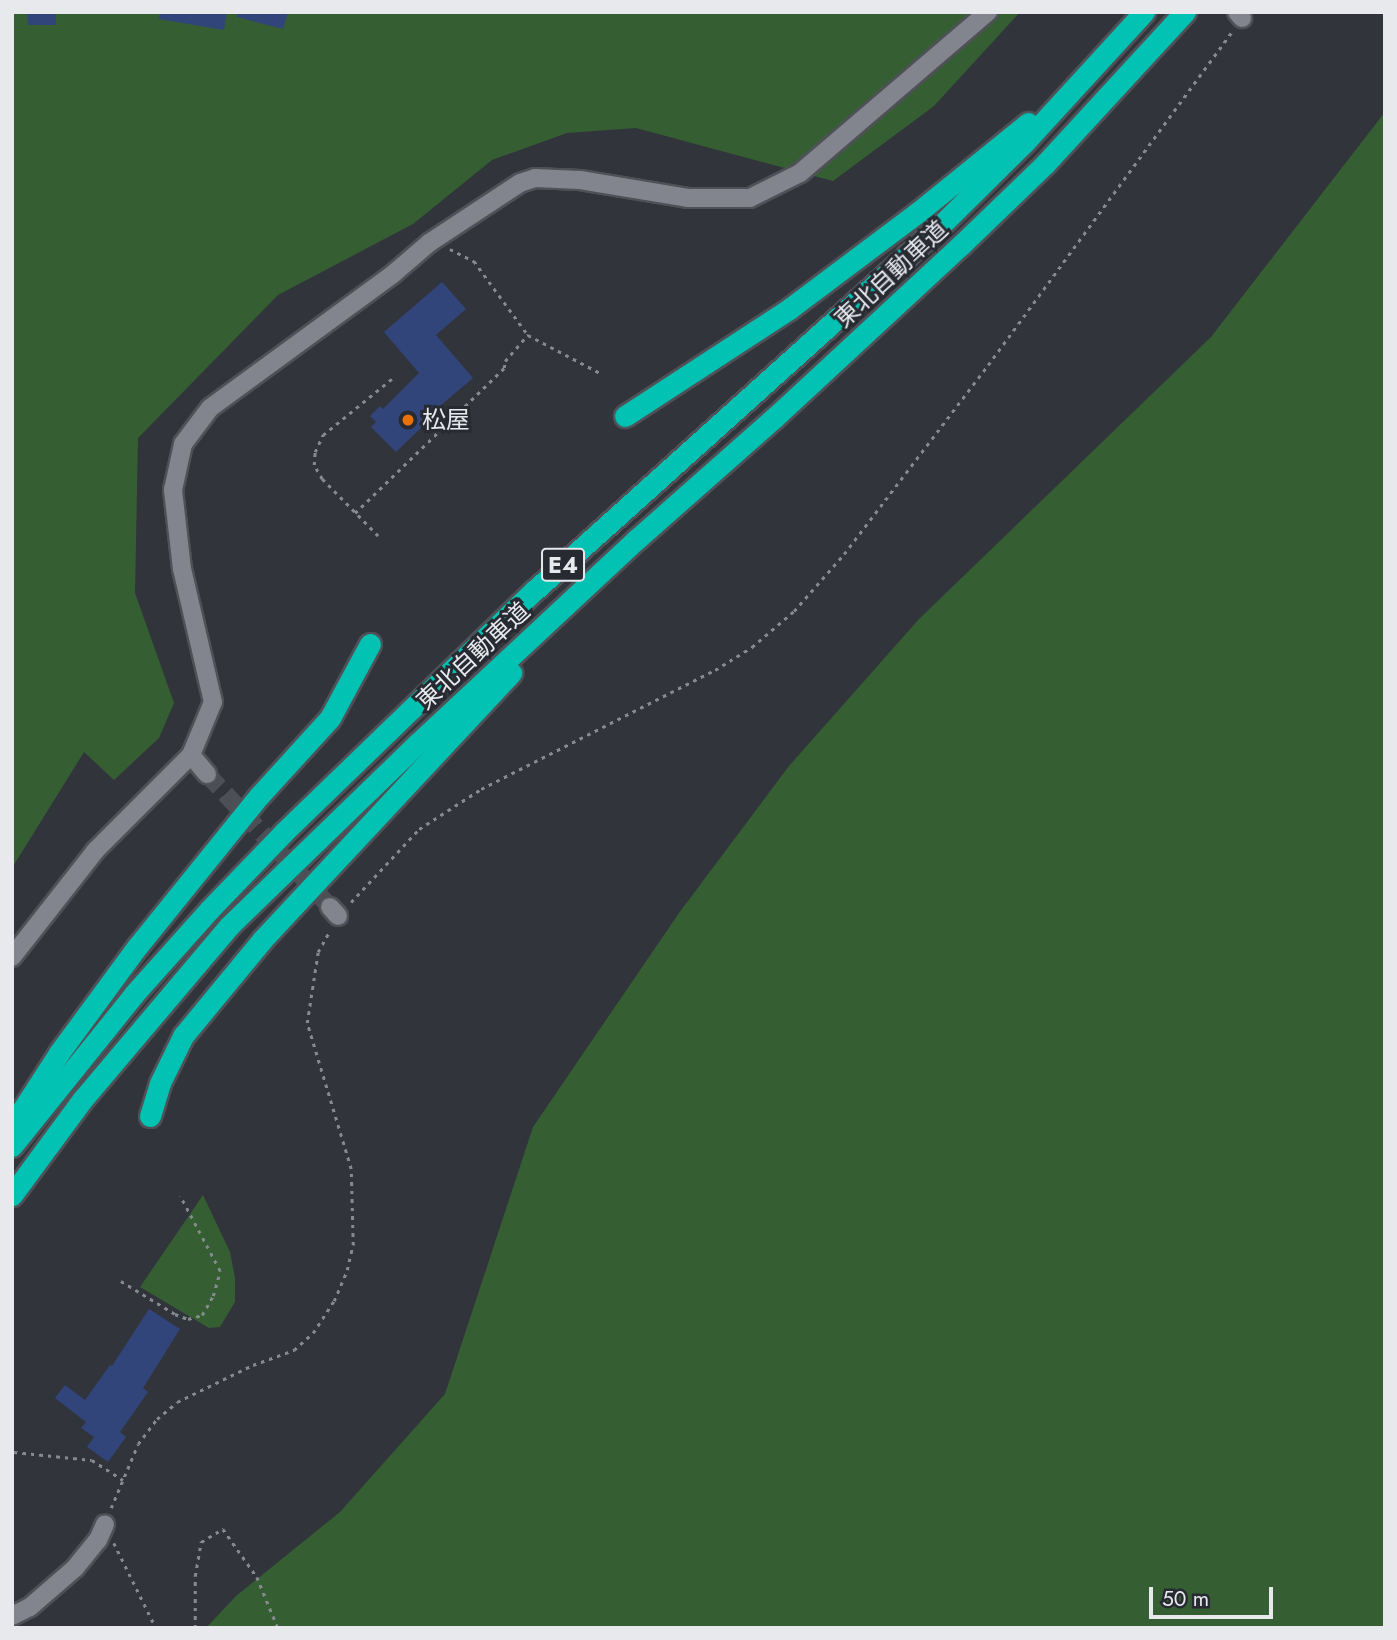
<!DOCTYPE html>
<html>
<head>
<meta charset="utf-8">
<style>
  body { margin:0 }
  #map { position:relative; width:1397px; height:1640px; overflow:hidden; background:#31343b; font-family:Jost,"Noto Sans JP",sans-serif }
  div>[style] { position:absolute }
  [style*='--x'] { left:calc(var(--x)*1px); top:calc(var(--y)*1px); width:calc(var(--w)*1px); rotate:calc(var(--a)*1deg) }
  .green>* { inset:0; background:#355f33 }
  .building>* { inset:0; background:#32457a }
  .minor-tunnel>* { height:18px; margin-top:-9px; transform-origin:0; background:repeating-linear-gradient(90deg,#4c4f56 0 18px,transparent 0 27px) }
  .path>* { height:2.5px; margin-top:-1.25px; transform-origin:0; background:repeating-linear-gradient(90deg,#878a8f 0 3.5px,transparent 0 8.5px) }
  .roads { filter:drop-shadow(2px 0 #4f5157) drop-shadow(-2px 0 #4f5157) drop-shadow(0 2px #4f5157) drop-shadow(0 -2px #4f5157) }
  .minor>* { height:18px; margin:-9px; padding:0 9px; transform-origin:9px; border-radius:9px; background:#82858d }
  .highway>* { height:21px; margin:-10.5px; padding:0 10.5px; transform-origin:10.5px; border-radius:10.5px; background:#01c2b3 }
  .dots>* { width:19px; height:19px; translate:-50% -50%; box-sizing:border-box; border:4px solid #272a31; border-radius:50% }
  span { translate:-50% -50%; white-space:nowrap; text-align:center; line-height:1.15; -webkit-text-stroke:6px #272a31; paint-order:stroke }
  .shield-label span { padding:2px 5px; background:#272a31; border:2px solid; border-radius:5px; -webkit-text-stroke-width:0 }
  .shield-label { font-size:23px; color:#e7e9ed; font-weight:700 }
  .street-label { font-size:24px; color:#e7e9ed }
  .poi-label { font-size:24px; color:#e7e9ed }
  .left { translate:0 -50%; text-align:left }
  .frame { position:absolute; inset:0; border:14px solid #e7e9ed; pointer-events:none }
  .scale { position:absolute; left:1149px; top:1587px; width:124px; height:32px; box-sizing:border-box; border:4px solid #e7e9ed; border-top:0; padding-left:9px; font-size:21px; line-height:24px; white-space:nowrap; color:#e7e9ed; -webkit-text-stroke:5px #272a31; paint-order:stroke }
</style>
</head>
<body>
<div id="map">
  <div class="green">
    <i style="clip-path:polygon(12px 12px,1020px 12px,934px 106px,833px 181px,636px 128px,567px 133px,492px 160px,413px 224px,278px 295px,138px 438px,135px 593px,174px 703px,159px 738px,114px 780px,84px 752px,12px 868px)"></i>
    <i style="clip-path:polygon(1385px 112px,1385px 1628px,206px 1628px,236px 1596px,340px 1512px,445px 1394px,533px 1127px,679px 913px,789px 766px,919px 619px,1211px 337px)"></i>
    <i style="clip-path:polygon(203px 1195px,230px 1252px,235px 1278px,235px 1302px,220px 1327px,209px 1328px,140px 1287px)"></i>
  </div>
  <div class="building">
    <i style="clip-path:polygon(27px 12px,56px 12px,56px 25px,28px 25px)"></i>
    <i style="clip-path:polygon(160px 12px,227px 12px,224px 30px,159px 19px)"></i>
    <i style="clip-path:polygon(237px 12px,288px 12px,283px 29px,237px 17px)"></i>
    <i style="clip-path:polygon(442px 282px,466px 309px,436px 335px,473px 378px,440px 406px,435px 414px,443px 422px,433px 431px,425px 424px,396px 452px,371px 427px,376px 422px,370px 416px,380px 406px,383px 409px,419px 373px,384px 332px)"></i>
    <i style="clip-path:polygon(149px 1309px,180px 1329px,143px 1388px,148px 1392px,120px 1432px,126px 1437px,108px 1462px,87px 1447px,94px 1437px,81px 1428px,86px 1422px,55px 1398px,65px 1385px,85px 1400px,110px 1365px,112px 1366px)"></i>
  </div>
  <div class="minor-tunnel">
    <i style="--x:207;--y:774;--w:181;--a:47.2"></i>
  </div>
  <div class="path">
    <i style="--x:450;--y:249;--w:27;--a:27"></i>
    <i style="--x:474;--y:261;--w:92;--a:53.9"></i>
    <i style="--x:528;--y:335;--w:84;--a:27.8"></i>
    <i style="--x:355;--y:513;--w:208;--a:-44.2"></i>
    <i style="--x:504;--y:368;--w:7;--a:-82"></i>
    <i style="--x:505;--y:361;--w:35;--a:-49"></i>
    <i style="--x:378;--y:536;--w:80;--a:-134.5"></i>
    <i style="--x:322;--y:479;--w:16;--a:-120"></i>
    <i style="--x:314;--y:465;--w:13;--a:-86"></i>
    <i style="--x:315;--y:452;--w:19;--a:-65"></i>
    <i style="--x:323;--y:435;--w:93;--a:-39.3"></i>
    <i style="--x:351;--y:902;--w:100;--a:-47"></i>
    <i style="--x:419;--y:829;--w:74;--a:-32.8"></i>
    <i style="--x:481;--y:789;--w:263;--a:-27"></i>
    <i style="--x:715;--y:670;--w:44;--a:-31.9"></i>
    <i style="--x:752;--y:647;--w:55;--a:-40.6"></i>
    <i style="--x:794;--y:611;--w:76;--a:-48.7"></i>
    <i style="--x:844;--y:554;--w:238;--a:-52.7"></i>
    <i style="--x:988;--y:365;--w:415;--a:-53.8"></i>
    <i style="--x:121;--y:1281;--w:63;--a:31.4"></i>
    <i style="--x:175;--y:1314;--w:14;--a:21"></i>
    <i style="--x:188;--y:1319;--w:15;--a:-16"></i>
    <i style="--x:202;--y:1315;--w:22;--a:-60"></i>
    <i style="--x:213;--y:1296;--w:26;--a:-74"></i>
    <i style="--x:220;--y:1271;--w:85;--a:-118.1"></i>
    <i style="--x:14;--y:1452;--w:78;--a:5.9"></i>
    <i style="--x:92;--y:1460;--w:37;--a:33"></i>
    <i style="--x:111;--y:1508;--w:69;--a:-67.1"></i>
    <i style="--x:138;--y:1444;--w:31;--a:-53"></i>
    <i style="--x:157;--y:1419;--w:26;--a:-40"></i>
    <i style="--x:177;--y:1402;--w:85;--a:-26"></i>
    <i style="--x:253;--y:1365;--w:44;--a:-20.1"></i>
    <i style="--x:294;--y:1350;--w:25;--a:-42"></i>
    <i style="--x:313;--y:1333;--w:38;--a:-57"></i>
    <i style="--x:334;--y:1301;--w:34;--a:-67"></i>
    <i style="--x:347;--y:1270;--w:26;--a:-77"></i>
    <i style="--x:353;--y:1245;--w:76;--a:-91.5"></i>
    <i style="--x:351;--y:1169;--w:152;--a:-106.8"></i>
    <i style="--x:307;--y:1023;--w:72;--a:-81.2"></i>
    <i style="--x:318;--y:952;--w:25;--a:-61"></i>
    <i style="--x:114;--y:1543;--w:95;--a:63.7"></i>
    <i style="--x:195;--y:1628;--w:52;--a:-90"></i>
    <i style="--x:195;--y:1576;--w:35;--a:-80"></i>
    <i style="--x:201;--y:1542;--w:26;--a:-31"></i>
    <i style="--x:223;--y:1529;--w:59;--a:54.7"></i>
    <i style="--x:257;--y:1577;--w:55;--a:67.6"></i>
  </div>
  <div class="roads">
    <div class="minor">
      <i style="--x:1237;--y:12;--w:8;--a:50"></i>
      <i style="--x:191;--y:755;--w:25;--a:50"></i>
      <i style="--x:330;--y:907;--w:12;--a:48"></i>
      <i style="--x:12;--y:957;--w:135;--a:-51.9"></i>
      <i style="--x:95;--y:851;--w:136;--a:-45"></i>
      <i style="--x:191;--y:755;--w:57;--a:-67.5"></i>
      <i style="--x:213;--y:702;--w:137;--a:-103.1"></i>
      <i style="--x:182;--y:569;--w:80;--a:-96.5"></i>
      <i style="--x:173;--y:490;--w:47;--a:-77.7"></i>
      <i style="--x:183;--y:444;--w:45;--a:-53.1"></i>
      <i style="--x:210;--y:408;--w:227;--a:-36.2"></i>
      <i style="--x:393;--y:274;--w:48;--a:-40.7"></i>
      <i style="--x:429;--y:243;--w:109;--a:-33.4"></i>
      <i style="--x:520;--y:183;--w:16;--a:-18"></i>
      <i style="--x:535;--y:178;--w:45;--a:2.5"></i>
      <i style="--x:580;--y:180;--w:109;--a:9.5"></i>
      <i style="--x:687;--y:198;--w:63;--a:0"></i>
      <i style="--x:750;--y:198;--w:56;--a:-26.6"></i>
      <i style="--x:800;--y:173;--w:248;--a:-40.6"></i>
      <i style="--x:12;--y:1616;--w:20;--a:-27"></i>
      <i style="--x:30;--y:1607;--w:60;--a:-40.9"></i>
      <i style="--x:75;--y:1568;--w:36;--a:-51"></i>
      <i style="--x:98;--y:1540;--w:17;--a:-66"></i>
    </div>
    <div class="highway">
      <i style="--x:625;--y:416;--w:196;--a:-33.1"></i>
      <i style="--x:789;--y:309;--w:160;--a:-36.9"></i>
      <i style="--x:917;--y:213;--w:143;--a:-39"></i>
      <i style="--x:150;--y:1116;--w:34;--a:-73"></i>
      <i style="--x:160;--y:1083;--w:52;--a:-63.9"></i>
      <i style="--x:183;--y:1036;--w:126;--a:-50.5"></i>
      <i style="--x:263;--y:939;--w:364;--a:-47"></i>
      <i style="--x:12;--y:1126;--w:87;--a:-57.2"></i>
      <i style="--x:59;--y:1053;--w:132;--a:-53.7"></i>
      <i style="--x:137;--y:947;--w:194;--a:-51.1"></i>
      <i style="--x:259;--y:796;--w:105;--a:-47.7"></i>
      <i style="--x:330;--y:718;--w:84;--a:-61.6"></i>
      <i style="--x:12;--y:1146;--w:195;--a:-51.2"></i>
      <i style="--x:134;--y:994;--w:113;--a:-48.2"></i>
      <i style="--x:209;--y:910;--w:108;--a:-46.1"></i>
      <i style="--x:284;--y:832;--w:349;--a:-44"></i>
      <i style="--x:535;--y:590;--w:545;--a:-41.95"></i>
      <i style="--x:940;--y:226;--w:118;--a:-44.7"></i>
      <i style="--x:1024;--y:143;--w:178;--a:-47.5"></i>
      <i style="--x:12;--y:1195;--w:118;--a:-53.6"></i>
      <i style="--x:82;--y:1100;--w:228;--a:-49.8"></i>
      <i style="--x:229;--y:926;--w:264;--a:-44.1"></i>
      <i style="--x:419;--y:742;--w:298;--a:-43"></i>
      <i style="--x:637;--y:539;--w:183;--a:-41.5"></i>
      <i style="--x:774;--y:418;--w:255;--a:-42.8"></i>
      <i style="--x:961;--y:245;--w:117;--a:-44"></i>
      <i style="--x:1045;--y:164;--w:207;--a:-47.4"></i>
    </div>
  </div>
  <div class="dots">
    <i style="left:408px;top:420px;background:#e8710a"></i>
  </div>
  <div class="shield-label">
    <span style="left:563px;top:565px">E4</span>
  </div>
  <div class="street-label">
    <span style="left:891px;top:274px;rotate:-43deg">東北自動車道</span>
    <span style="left:473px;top:656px;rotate:-43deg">東北自動車道</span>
  </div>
  <div class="poi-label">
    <span class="left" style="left:422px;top:420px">松屋</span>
  </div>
  <div class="frame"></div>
  <div class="scale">50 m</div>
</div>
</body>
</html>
